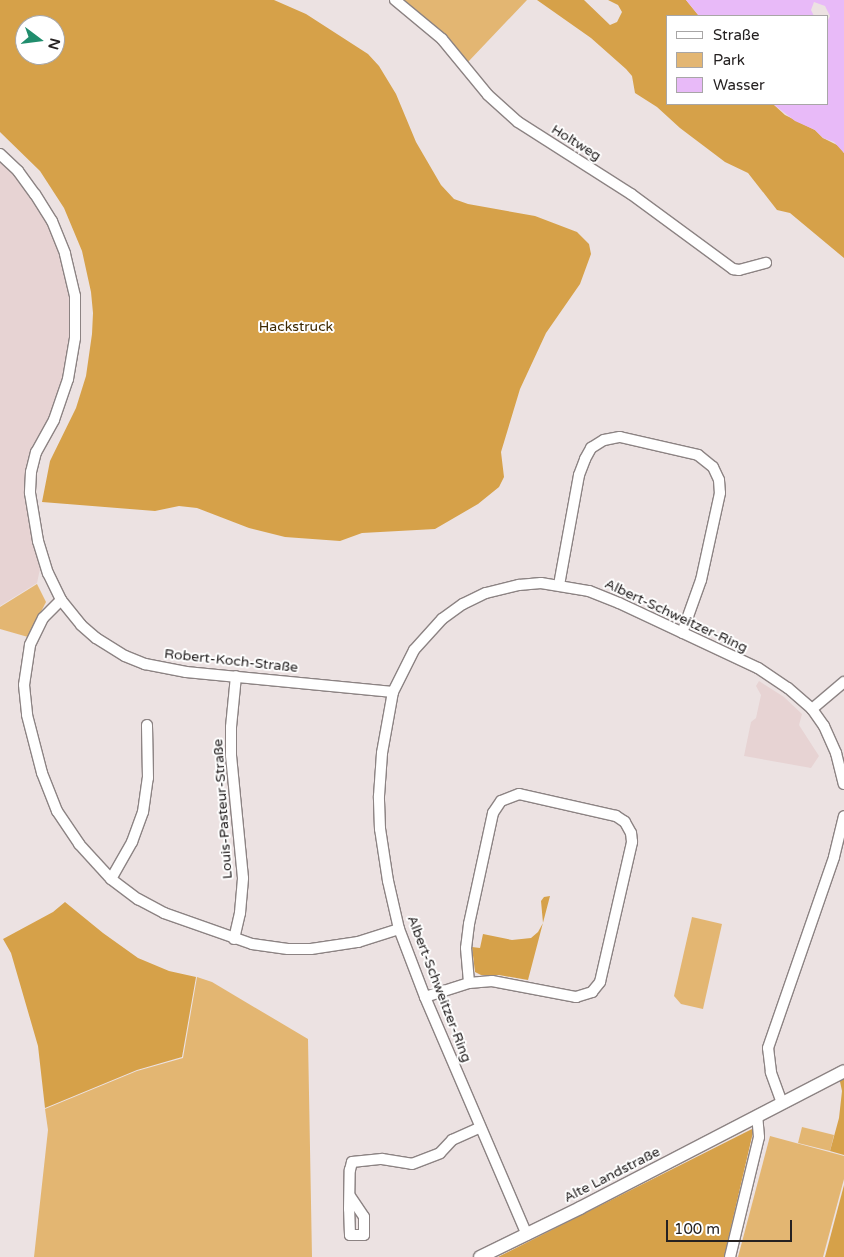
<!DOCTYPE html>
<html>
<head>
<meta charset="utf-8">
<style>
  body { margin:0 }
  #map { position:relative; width:844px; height:1257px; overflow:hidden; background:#ece2e2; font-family:"Varela Round",sans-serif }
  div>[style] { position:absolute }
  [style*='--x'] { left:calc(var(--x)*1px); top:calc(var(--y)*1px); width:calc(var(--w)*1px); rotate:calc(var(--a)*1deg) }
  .built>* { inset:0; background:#e7d3d3 }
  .green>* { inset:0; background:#e3b672 }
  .forest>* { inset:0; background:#d6a149 }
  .water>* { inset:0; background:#e8baf8 }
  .roads { filter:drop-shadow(1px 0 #8c8383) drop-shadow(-1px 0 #8c8383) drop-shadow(0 1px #8c8383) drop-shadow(0 -1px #8c8383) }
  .minor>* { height:10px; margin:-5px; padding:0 5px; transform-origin:5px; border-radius:5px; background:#fff }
  .tertiary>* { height:12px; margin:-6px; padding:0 6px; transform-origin:6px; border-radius:6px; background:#fff }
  span { translate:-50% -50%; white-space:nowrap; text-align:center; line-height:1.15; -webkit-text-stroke:4px #fff; paint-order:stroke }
  .street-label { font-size:14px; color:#252121 }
  .park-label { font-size:14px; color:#3f2a03 }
  .legend { position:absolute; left:666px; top:15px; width:162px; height:90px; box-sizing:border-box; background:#fff; border:1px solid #a8a6a6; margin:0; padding:6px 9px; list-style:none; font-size:15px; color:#252121 }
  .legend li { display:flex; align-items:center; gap:10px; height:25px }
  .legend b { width:25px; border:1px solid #a8a6a6 }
  .north { position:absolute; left:15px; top:15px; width:50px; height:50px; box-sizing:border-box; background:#fff; border:1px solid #a8a6a6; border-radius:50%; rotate:105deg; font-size:14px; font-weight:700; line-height:20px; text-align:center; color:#252121 }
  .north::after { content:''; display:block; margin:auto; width:18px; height:22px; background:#208d6d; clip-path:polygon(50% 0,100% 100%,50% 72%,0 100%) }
  .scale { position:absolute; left:666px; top:1220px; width:126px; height:22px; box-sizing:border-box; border:2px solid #252121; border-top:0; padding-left:6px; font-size:15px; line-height:18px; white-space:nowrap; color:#252121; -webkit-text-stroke:4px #fff; paint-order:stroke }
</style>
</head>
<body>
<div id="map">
  <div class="built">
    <i style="clip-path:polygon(0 159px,31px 196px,55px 238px,70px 286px,73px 324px,67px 369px,48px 425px,34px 443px,26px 465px,24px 496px,40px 569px,37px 583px,0 606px)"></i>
    <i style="clip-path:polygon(759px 681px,784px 697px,802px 714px,799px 725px,819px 756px,811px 768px,744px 756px,751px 722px,756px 718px,761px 695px,756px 686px)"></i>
  </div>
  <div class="green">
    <i style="clip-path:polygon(402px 0,527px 0,468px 62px,438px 28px)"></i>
    <i style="clip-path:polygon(37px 584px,46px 602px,28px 637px,0 629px,0 607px)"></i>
    <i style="clip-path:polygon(692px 917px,722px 924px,703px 1009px,681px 1004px,674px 996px)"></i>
    <i style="clip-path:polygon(197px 977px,212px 982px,308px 1039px,312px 1257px,34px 1257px,48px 1130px,45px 1109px,137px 1071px,183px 1058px)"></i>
    <i style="clip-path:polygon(802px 1127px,834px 1135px,830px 1151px,798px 1143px)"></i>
    <i style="clip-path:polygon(770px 1136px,844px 1156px,844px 1179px,823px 1257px,738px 1257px)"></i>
  </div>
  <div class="forest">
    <i style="clip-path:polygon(evenodd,0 0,274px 0,306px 14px,368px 54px,379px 66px,396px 94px,416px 142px,441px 185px,454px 199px,468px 204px,535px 216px,577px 232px,589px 244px,591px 254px,580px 284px,546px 333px,520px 389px,501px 452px,504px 477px,499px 487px,478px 504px,435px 529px,362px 533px,340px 541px,285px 537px,249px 528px,197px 508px,179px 506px,155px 511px,42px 502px,50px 461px,76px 408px,86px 376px,92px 334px,93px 313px,91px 292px,82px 251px,64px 208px,40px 171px,0 132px,0 0,25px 25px,55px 25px,55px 55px,25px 55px,25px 25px)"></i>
    <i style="clip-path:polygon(537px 0,584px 0,610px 25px,617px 22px,622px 12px,618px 5px,608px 0,686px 0,699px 16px,668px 16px,668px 104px,773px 104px,785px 115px,815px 130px,823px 138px,839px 146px,844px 153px,844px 258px,790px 213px,777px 210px,748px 173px,725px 162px,680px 128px,657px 107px,635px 93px,632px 76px,626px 69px,591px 38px)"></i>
    <i style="clip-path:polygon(550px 896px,528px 980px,499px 975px,481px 975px,475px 972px,472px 947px,480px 948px,483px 934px,512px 940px,531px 938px,538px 932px,543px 923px,541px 901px,544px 897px)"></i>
    <i style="clip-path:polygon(65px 902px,103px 933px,138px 958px,169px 971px,196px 977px,182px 1057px,137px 1070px,45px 1108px,38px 1046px,11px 953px,3px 939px,53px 912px)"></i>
    <i style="clip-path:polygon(844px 1076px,844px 1155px,830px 1151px,839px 1118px,842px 1091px,839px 1077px)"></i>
    <i style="clip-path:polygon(754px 1128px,724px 1257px,498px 1257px)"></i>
    <i style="clip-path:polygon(844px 1185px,844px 1257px,825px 1257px)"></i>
  </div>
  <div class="water">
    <i style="clip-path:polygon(686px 0,844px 0,844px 153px,834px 142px,823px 138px,815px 130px,795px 121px,773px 104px,828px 104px,828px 20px,830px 16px,825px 6px,814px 2px,811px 10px,814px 16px,699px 16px)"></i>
  </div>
  <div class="roads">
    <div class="minor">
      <i style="--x:395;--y:0;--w:61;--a:39.7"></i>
      <i style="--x:442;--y:39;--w:72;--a:50.6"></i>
      <i style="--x:488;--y:95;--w:40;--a:42"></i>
      <i style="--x:518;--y:122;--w:134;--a:32.5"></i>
      <i style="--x:631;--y:194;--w:127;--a:36.3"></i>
      <i style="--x:733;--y:269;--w:6;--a:9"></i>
      <i style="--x:739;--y:270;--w:28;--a:-15"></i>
      <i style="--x:0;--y:154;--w:25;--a:43"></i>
      <i style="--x:18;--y:171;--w:29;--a:54"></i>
      <i style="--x:35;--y:194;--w:32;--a:58"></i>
      <i style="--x:52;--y:221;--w:35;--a:68"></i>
      <i style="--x:65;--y:254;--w:43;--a:76.6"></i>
      <i style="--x:75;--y:296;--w:42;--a:90"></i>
      <i style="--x:75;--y:338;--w:42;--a:99.7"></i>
      <i style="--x:68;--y:379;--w:43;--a:108.9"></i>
      <i style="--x:54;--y:420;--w:37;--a:119"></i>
      <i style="--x:36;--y:452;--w:21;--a:104"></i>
      <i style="--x:31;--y:472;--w:21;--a:93"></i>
      <i style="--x:30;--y:493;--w:49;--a:80.5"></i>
      <i style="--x:38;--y:541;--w:34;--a:73"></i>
      <i style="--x:48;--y:573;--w:30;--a:64"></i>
      <i style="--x:61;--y:600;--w:32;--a:51"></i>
      <i style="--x:81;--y:625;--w:20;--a:41"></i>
      <i style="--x:96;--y:638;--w:34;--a:32"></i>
      <i style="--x:125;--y:656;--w:22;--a:22"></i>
      <i style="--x:145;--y:664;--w:42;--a:11"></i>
      <i style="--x:186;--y:672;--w:208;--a:5.5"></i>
      <i style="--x:559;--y:585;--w:112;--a:-79.7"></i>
      <i style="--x:579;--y:475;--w:17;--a:-69"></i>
      <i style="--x:585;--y:459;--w:13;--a:-61"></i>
      <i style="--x:591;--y:448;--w:15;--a:-32"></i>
      <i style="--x:604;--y:440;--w:16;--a:-11"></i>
      <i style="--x:620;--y:437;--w:80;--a:13"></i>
      <i style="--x:698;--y:455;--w:19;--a:39"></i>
      <i style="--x:713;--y:467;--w:14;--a:65"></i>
      <i style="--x:719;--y:480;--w:13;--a:86"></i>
      <i style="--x:720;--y:493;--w:89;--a:102.3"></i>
      <i style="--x:701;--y:580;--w:56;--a:109.7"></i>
      <i style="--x:61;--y:600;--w:25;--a:135"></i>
      <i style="--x:43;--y:618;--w:30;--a:116"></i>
      <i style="--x:30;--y:645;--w:40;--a:98.5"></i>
      <i style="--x:24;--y:685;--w:30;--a:84"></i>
      <i style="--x:27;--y:715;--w:60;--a:75.5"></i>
      <i style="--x:42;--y:773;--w:41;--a:68.5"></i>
      <i style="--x:57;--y:811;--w:40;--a:56"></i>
      <i style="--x:79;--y:844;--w:47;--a:47.6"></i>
      <i style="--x:111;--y:879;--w:34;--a:37"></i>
      <i style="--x:138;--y:899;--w:30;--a:28"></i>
      <i style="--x:164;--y:913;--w:93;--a:19.4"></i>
      <i style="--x:252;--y:944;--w:36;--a:8"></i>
      <i style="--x:288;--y:949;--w:23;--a:0"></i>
      <i style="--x:311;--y:949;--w:48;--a:-8.5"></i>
      <i style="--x:358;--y:942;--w:43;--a:-17.6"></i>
      <i style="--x:812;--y:709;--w:42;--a:-40.2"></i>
      <i style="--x:111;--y:879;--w:43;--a:-60.4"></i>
      <i style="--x:132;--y:842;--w:32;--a:-70"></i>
      <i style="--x:143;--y:812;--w:34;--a:-82"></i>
      <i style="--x:148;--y:778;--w:53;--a:-91.1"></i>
      <i style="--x:234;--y:939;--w:27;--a:-77"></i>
      <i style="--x:240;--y:913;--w:35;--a:-85"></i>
      <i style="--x:243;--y:878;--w:124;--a:-95.6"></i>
      <i style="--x:231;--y:755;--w:28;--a:-90"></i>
      <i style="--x:231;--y:727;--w:51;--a:-84.4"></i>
      <i style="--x:425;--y:997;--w:46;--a:-17.7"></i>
      <i style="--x:469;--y:983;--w:23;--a:-5"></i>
      <i style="--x:492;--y:981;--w:86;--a:10.8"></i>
      <i style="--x:576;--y:997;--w:17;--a:-17"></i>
      <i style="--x:592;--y:992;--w:13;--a:-51"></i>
      <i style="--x:600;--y:982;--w:144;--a:-77.1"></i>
      <i style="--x:632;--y:842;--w:9;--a:-96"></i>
      <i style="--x:631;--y:833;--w:13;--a:-119"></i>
      <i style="--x:625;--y:822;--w:11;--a:-146"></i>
      <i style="--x:616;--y:816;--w:99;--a:-167.2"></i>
      <i style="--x:519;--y:794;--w:19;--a:159"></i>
      <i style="--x:501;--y:801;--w:14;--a:124"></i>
      <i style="--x:493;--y:813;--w:114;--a:102.2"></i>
      <i style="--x:469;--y:924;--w:24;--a:97"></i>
      <i style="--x:466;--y:948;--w:35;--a:85"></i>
      <i style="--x:782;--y:1103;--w:33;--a:-110"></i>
      <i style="--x:771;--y:1072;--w:24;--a:-97"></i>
      <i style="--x:768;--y:1048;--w:202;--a:-70.9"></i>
      <i style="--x:834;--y:857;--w:42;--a:-76.3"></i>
      <i style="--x:350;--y:1196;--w:25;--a:56"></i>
      <i style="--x:364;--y:1217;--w:18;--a:90"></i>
      <i style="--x:364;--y:1235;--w:14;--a:180"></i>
      <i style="--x:350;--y:1235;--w:26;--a:-92"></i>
      <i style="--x:349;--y:1209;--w:39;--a:-89"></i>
      <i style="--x:350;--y:1170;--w:8;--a:-76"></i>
      <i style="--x:352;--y:1162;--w:30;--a:-6"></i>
      <i style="--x:382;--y:1159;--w:30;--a:9"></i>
      <i style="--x:412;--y:1164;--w:30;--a:-21"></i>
      <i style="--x:440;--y:1153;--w:18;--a:-47"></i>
      <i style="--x:452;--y:1140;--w:30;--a:-24"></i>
      <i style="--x:527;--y:1235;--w:259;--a:-113.2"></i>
      <i style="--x:425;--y:997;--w:73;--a:-110.9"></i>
      <i style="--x:399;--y:929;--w:49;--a:-102.9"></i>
      <i style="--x:388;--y:881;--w:53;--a:-98.7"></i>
      <i style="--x:380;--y:829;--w:33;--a:-92"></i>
      <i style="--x:379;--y:796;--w:43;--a:-86"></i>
      <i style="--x:382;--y:753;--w:62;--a:-79.8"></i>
      <i style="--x:393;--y:692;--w:47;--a:-63.4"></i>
      <i style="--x:414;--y:650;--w:42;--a:-47.9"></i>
      <i style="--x:442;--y:619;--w:26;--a:-36"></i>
      <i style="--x:463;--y:604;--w:25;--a:-26"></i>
      <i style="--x:486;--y:593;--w:34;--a:-14"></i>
      <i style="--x:519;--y:585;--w:22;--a:-5"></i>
      <i style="--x:541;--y:583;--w:49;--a:9.5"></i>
      <i style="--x:589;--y:591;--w:32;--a:22"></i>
      <i style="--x:619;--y:603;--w:153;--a:25.1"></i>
      <i style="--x:758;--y:668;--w:36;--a:34"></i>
      <i style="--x:788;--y:688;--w:32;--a:41"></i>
      <i style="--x:812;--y:709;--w:21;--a:55"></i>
      <i style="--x:824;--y:726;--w:30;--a:66"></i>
      <i style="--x:836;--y:753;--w:32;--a:76"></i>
      <i style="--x:730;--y:1257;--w:123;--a:-76.4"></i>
      <i style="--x:759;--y:1137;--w:21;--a:-95"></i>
    </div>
    <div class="tertiary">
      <i style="--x:480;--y:1257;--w:111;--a:-26.1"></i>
      <i style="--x:580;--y:1208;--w:297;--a:-27.4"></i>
    </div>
  </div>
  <div class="street-label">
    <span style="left:576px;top:143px;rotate:32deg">Holtweg</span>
    <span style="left:676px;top:616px;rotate:25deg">Albert-Schweitzer-Ring</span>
    <span style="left:231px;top:661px;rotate:6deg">Robert-Koch-Straße</span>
    <span style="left:223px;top:809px;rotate:-94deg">Louis-Pasteur-Straße</span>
    <span style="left:439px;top:989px;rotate:69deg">Albert-Schweitzer-Ring</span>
    <span style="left:612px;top:1175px;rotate:-27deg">Alte Landstraße</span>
  </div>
  <div class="park-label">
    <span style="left:296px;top:327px">Hackstruck</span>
  </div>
  <ul class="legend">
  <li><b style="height:6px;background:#fff"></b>Straße</li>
  <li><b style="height:14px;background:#e3b672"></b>Park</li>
  <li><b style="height:14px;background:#e8baf8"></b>Wasser</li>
  </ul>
  <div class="north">N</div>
  <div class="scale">100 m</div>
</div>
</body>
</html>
